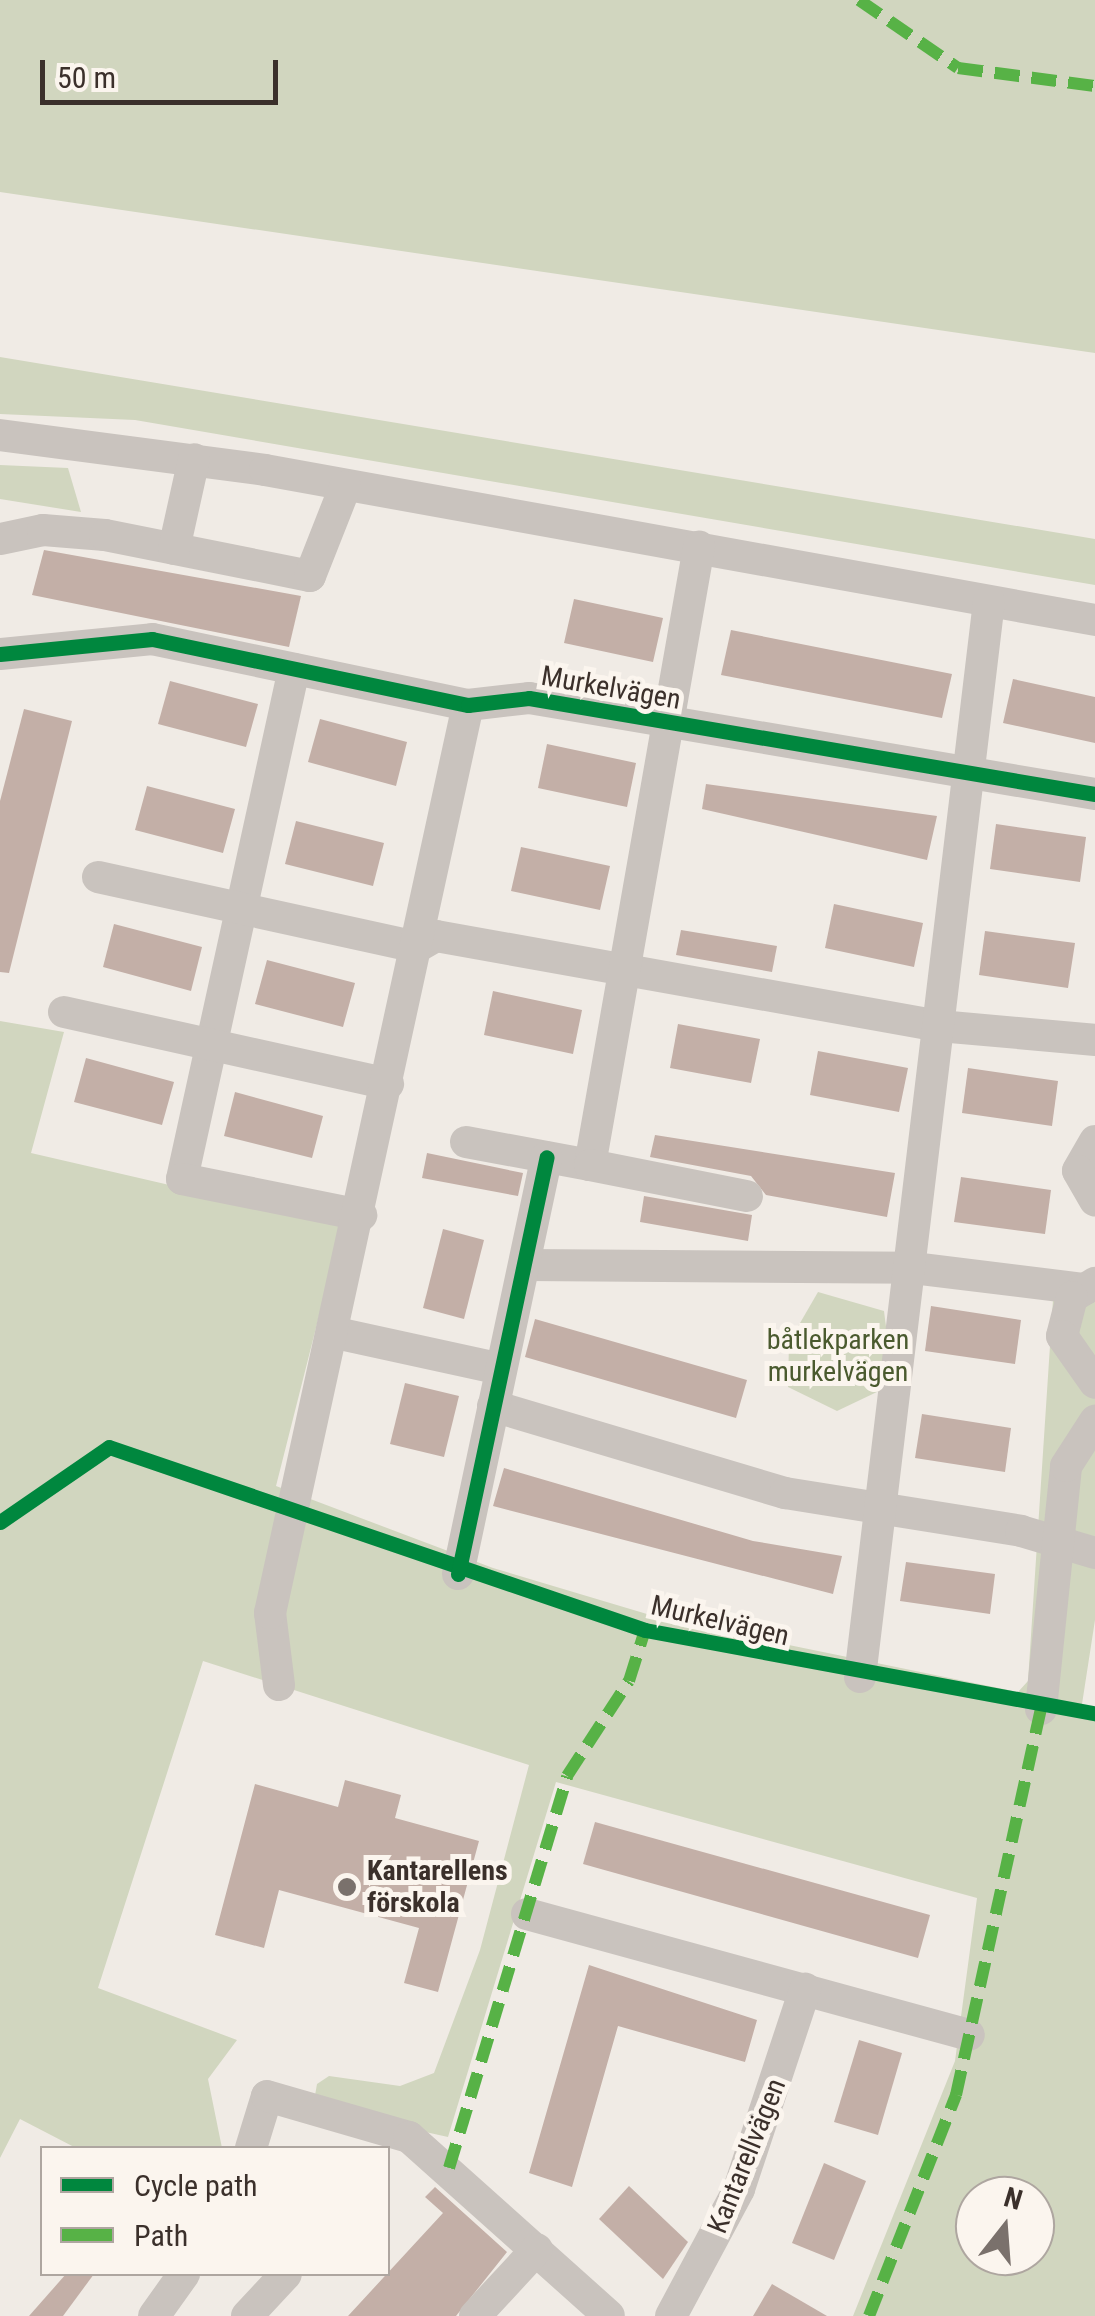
<!DOCTYPE html>
<html>
<head>
<meta charset="utf-8">
<style>
  body { margin:0 }
  #map { position:relative; width:1095px; height:2316px; overflow:hidden; background:#f0ebe5; font-family:"Roboto Condensed",sans-serif }
  div>[style] { position:absolute }
  [style*='--x'] { left:calc(var(--x)*1px); top:calc(var(--y)*1px); width:calc(var(--w)*1px); rotate:calc(var(--a)*1deg) }
  .green>* { inset:0; background:#d1d6bf }
  .building>* { inset:0; background:#c3afa7 }
  .minor>* { height:32px; margin:-16px; padding:0 16px; transform-origin:16px; border-radius:16px; background:#c9c3be }
  .quiet>* { height:12px; margin-top:-6px; transform-origin:0; background:repeating-linear-gradient(90deg,#57b246 0 25px,transparent 0 37px) }
  .cycleway>* { height:15px; margin:-7.5px; padding:0 7.5px; transform-origin:7.5px; border-radius:7.5px; background:#00873e }
  .dots>* { width:28px; height:28px; translate:-50% -50%; box-sizing:border-box; border:5px solid #fbf5ee; border-radius:50% }
  span { translate:-50% -50%; white-space:nowrap; text-align:center; line-height:1.15; -webkit-text-stroke:10px #fbf5ee; paint-order:stroke }
  .street-label { font-size:28px; color:#3b302b }
  .park-label { font-size:28px; color:#4a5a2e }
  .poi-label { font-size:28px; color:#3b302b; font-weight:700 }
  .left { translate:0 -50%; text-align:left }
  .legend { position:absolute; left:40px; top:2146px; width:350px; height:130px; box-sizing:border-box; background:#fbf5ee; border:2px solid #aea6a0; margin:0; padding:12px 18px; list-style:none; font-size:30px; color:#3b302b }
  .legend li { display:flex; align-items:center; gap:20px; height:50px }
  .legend b { width:50px; border:2px solid #aea6a0 }
  .north { position:absolute; left:955px; top:2176px; width:100px; height:100px; box-sizing:border-box; background:#fbf5ee; border:2px solid #aea6a0; border-radius:50%; rotate:17deg; font-size:28px; font-weight:700; line-height:40px; text-align:center; color:#3b302b }
  .north::after { content:''; display:block; margin:auto; width:35px; height:45px; background:#7a716c; clip-path:polygon(50% 0,100% 100%,50% 72%,0 100%) }
  .scale { position:absolute; left:40px; top:60px; width:238px; height:45px; box-sizing:border-box; border:5px solid #3b302b; border-top:0; padding-left:12px; font-size:30px; line-height:35px; white-space:nowrap; color:#3b302b; -webkit-text-stroke:8px #fbf5ee; paint-order:stroke }
</style>
</head>
<body>
<div id="map">
  <div class="green">
    <i style="clip-path:polygon(0 0,1095px 0,1095px 353px,0 192px)"></i>
    <i style="clip-path:polygon(0 357px,1095px 539px,1095px 585px,135px 420px,0 414px)"></i>
    <i style="clip-path:polygon(0 465px,68px 468px,81px 512px,0 499px)"></i>
    <i style="clip-path:polygon(evenodd,0 1021px,64px 1032px,31px 1153px,342px 1225px,276px 1486px,493px 1568px,667px 1620px,1018px 1692px,1028px 1681px,1053px 1300px,1095px 1302px,1095px 1620px,1080px 1717px,1095px 1718px,1095px 2316px,853px 2316px,955px 2061px,977px 1898px,556px 1782px,448px 2137px,313px 2107px,317px 2084px,329px 2076px,400px 2086px,434px 2073px,480px 1950px,529px 1765px,203px 1661px,98px 1988px,237px 2040px,208px 2079px,222px 2148px,76px 2148px,20px 2119px,0 2158px,0 1021px,975px 2196px,1035px 2196px,1035px 2256px,975px 2256px,975px 2196px)"></i>
    <i style="clip-path:polygon(818px 1292px,884px 1311px,890px 1358px,879px 1391px,837px 1411px,788px 1387px,789px 1342px)"></i>
  </div>
  <div class="building">
    <i style="clip-path:polygon(44px 550px,301px 596px,289px 647px,32px 595px)"></i>
    <i style="clip-path:polygon(574px 599px,663px 618px,653px 662px,564px 643px)"></i>
    <i style="clip-path:polygon(731px 630px,952px 674px,942px 718px,721px 675px)"></i>
    <i style="clip-path:polygon(1013px 679px,1095px 697px,1095px 743px,1003px 723px)"></i>
    <i style="clip-path:polygon(170px 681px,258px 704px,246px 747px,158px 724px)"></i>
    <i style="clip-path:polygon(24px 709px,72px 721px,9px 973px,0 972px,0 801px)"></i>
    <i style="clip-path:polygon(320px 719px,407px 742px,396px 786px,308px 762px)"></i>
    <i style="clip-path:polygon(547px 744px,636px 763px,627px 807px,538px 788px)"></i>
    <i style="clip-path:polygon(706px 784px,937px 816px,927px 860px,702px 809px)"></i>
    <i style="clip-path:polygon(147px 786px,235px 809px,223px 853px,135px 830px)"></i>
    <i style="clip-path:polygon(296px 821px,384px 843px,373px 886px,285px 864px)"></i>
    <i style="clip-path:polygon(996px 824px,1086px 837px,1080px 882px,990px 869px)"></i>
    <i style="clip-path:polygon(521px 847px,610px 866px,600px 910px,511px 891px)"></i>
    <i style="clip-path:polygon(834px 904px,923px 923px,914px 967px,825px 948px)"></i>
    <i style="clip-path:polygon(114px 924px,202px 947px,191px 991px,103px 967px)"></i>
    <i style="clip-path:polygon(681px 930px,777px 946px,772px 972px,676px 955px)"></i>
    <i style="clip-path:polygon(985px 931px,1075px 943px,1068px 988px,979px 975px)"></i>
    <i style="clip-path:polygon(267px 960px,355px 983px,343px 1027px,255px 1004px)"></i>
    <i style="clip-path:polygon(493px 991px,582px 1010px,573px 1054px,484px 1035px)"></i>
    <i style="clip-path:polygon(678px 1024px,760px 1039px,751px 1083px,670px 1068px)"></i>
    <i style="clip-path:polygon(818px 1051px,908px 1068px,899px 1112px,810px 1095px)"></i>
    <i style="clip-path:polygon(86px 1058px,174px 1082px,162px 1125px,74px 1102px)"></i>
    <i style="clip-path:polygon(968px 1068px,1058px 1081px,1052px 1126px,962px 1113px)"></i>
    <i style="clip-path:polygon(235px 1092px,323px 1116px,312px 1158px,224px 1136px)"></i>
    <i style="clip-path:polygon(655px 1135px,895px 1173px,887px 1217px,766px 1195px,751px 1176px,650px 1157px)"></i>
    <i style="clip-path:polygon(427px 1153px,523px 1173px,518px 1196px,422px 1178px)"></i>
    <i style="clip-path:polygon(961px 1177px,1051px 1190px,1045px 1234px,954px 1222px)"></i>
    <i style="clip-path:polygon(644px 1196px,752px 1215px,748px 1241px,640px 1222px)"></i>
    <i style="clip-path:polygon(443px 1229px,484px 1240px,464px 1319px,423px 1308px)"></i>
    <i style="clip-path:polygon(931px 1306px,1021px 1320px,1015px 1364px,925px 1351px)"></i>
    <i style="clip-path:polygon(535px 1319px,747px 1380px,736px 1418px,525px 1357px)"></i>
    <i style="clip-path:polygon(405px 1383px,459px 1396px,444px 1457px,390px 1444px)"></i>
    <i style="clip-path:polygon(922px 1414px,1011px 1428px,1005px 1472px,915px 1458px)"></i>
    <i style="clip-path:polygon(504px 1468px,753px 1541px,842px 1556px,833px 1594px,493px 1506px)"></i>
    <i style="clip-path:polygon(906px 1562px,995px 1574px,990px 1614px,900px 1601px)"></i>
    <i style="clip-path:polygon(345px 1780px,401px 1795px,395px 1818px,479px 1841px,438px 1992px,404px 1983px,419px 1928px,279px 1890px,264px 1948px,215px 1935px,255px 1784px,338px 1807px)"></i>
    <i style="clip-path:polygon(595px 1822px,930px 1915px,918px 1958px,583px 1864px)"></i>
    <i style="clip-path:polygon(589px 1965px,757px 2020px,745px 2062px,618px 2026px,572px 2187px,529px 2173px)"></i>
    <i style="clip-path:polygon(859px 2040px,902px 2053px,878px 2135px,834px 2122px)"></i>
    <i style="clip-path:polygon(824px 2163px,866px 2181px,834px 2260px,792px 2243px)"></i>
    <i style="clip-path:polygon(629px 2186px,688px 2242px,663px 2279px,599px 2219px)"></i>
    <i style="clip-path:polygon(435px 2187px,507px 2252px,456px 2316px,348px 2316px,443px 2213px,425px 2197px)"></i>
    <i style="clip-path:polygon(66px 2274px,94px 2274px,63px 2316px,29px 2316px)"></i>
    <i style="clip-path:polygon(772px 2284px,827px 2316px,753px 2316px)"></i>
  </div>
  <div class="minor">
    <i style="--x:0;--y:435;--w:267;--a:7.5"></i>
    <i style="--x:265;--y:470;--w:843;--a:10.24"></i>
    <i style="--x:0;--y:539;--w:44;--a:-11.8"></i>
    <i style="--x:43;--y:530;--w:62;--a:4.6"></i>
    <i style="--x:105;--y:535;--w:209;--a:11.3"></i>
    <i style="--x:310;--y:576;--w:96;--a:-68.5"></i>
    <i style="--x:174;--y:549;--w:92;--a:-77.5"></i>
    <i style="--x:0;--y:654;--w:153;--a:-5.6"></i>
    <i style="--x:152;--y:639;--w:323;--a:11.8"></i>
    <i style="--x:468;--y:705;--w:61;--a:-6.5"></i>
    <i style="--x:529;--y:698;--w:574;--a:9.63"></i>
    <i style="--x:294;--y:669;--w:522;--a:102.39"></i>
    <i style="--x:182;--y:1179;--w:183;--a:11.4"></i>
    <i style="--x:98;--y:877;--w:327;--a:12.4"></i>
    <i style="--x:417;--y:947;--w:22;--a:-30"></i>
    <i style="--x:436;--y:936;--w:511;--a:10.14"></i>
    <i style="--x:939;--y:1026;--w:157;--a:5.1"></i>
    <i style="--x:64;--y:1012;--w:332;--a:12.5"></i>
    <i style="--x:1095;--y:1141;--w:34;--a:120"></i>
    <i style="--x:1078;--y:1171;--w:34;--a:60"></i>
    <i style="--x:466;--y:1142;--w:126;--a:10.5"></i>
    <i style="--x:590;--y:1165;--w:628;--a:-80"></i>
    <i style="--x:590;--y:1165;--w:160;--a:11.2"></i>
    <i style="--x:527;--y:1265;--w:386;--a:0.4"></i>
    <i style="--x:913;--y:1268;--w:173;--a:7"></i>
    <i style="--x:1085;--y:1289;--w:12;--a:-31"></i>
    <i style="--x:1085;--y:1289;--w:15;--a:148"></i>
    <i style="--x:1072;--y:1297;--w:40;--a:104.4"></i>
    <i style="--x:1062;--y:1336;--w:57;--a:54.9"></i>
    <i style="--x:336;--y:1333;--w:169;--a:12.3"></i>
    <i style="--x:493;--y:1406;--w:305;--a:16.6"></i>
    <i style="--x:785;--y:1493;--w:239;--a:9.1"></i>
    <i style="--x:1021;--y:1531;--w:77;--a:16.6"></i>
    <i style="--x:458;--y:1574;--w:426;--a:-78"></i>
    <i style="--x:860;--y:1677;--w:1083;--a:-83.16"></i>
    <i style="--x:279;--y:1685;--w:73;--a:-97.1"></i>
    <i style="--x:270;--y:1613;--w:929;--a:-77.7"></i>
    <i style="--x:1041;--y:1709;--w:244;--a:-84.1"></i>
    <i style="--x:1066;--y:1466;--w:54;--a:-57.2"></i>
    <i style="--x:527;--y:1914;--w:458;--a:15.3"></i>
    <i style="--x:251;--y:2148;--w:54;--a:-72.9"></i>
    <i style="--x:267;--y:2096;--w:148;--a:16.1"></i>
    <i style="--x:409;--y:2137;--w:268;--a:41.8"></i>
    <i style="--x:154;--y:2316;--w:52;--a:-54.5"></i>
    <i style="--x:247;--y:2316;--w:57;--a:-47.1"></i>
    <i style="--x:475;--y:2316;--w:91;--a:-47.2"></i>
    <i style="--x:671;--y:2316;--w:144;--a:-61.8"></i>
    <i style="--x:739;--y:2189;--w:211;--a:-71.7"></i>
  </div>
  <div class="quiet">
    <i style="--x:859;--y:0;--w:120;--a:34.5"></i>
    <i style="--x:958;--y:68;--w:138;--a:7.5"></i>
    <i style="--x:449;--y:2168;--w:409;--a:-73.2"></i>
    <i style="--x:567;--y:1776;--w:113;--a:-56.9"></i>
    <i style="--x:629;--y:1681;--w:53;--a:-72.6"></i>
    <i style="--x:869;--y:2316;--w:238;--a:-68.5"></i>
    <i style="--x:956;--y:2095;--w:395;--a:-77.6"></i>
  </div>
  <div class="cycleway">
    <i style="--x:0;--y:654;--w:153;--a:-5.6"></i>
    <i style="--x:152;--y:639;--w:323;--a:11.8"></i>
    <i style="--x:468;--y:705;--w:61;--a:-6.5"></i>
    <i style="--x:529;--y:698;--w:574;--a:9.63"></i>
    <i style="--x:0;--y:1522;--w:132;--a:-34.5"></i>
    <i style="--x:109;--y:1447;--w:566;--a:18.85"></i>
    <i style="--x:645;--y:1630;--w:458;--a:10.5"></i>
    <i style="--x:458;--y:1574;--w:426;--a:-78"></i>
  </div>
  <div class="dots">
    <i style="left:347px;top:1887px;background:#7a716c"></i>
  </div>
  <div class="street-label">
    <span style="left:611px;top:688px;rotate:10deg">Murkelvägen</span>
    <span style="left:720px;top:1621px;rotate:13deg">Murkelvägen</span>
    <span style="left:747px;top:2156px;rotate:-68deg">Kantarellvägen</span>
  </div>
  <div class="park-label">
    <span style="left:838px;top:1356px">båtlekparken<br>murkelvägen</span>
  </div>
  <div class="poi-label">
    <span class="left" style="left:367px;top:1887px">Kantarellens<br>förskola</span>
  </div>
  <ul class="legend">
  <li><b style="height:12px;background:#00873e"></b>Cycle path</li>
  <li><b style="height:12px;background:#57b246"></b>Path</li>
  </ul>
  <div class="north">N</div>
  <div class="scale">50 m</div>
</div>
</body>
</html>
